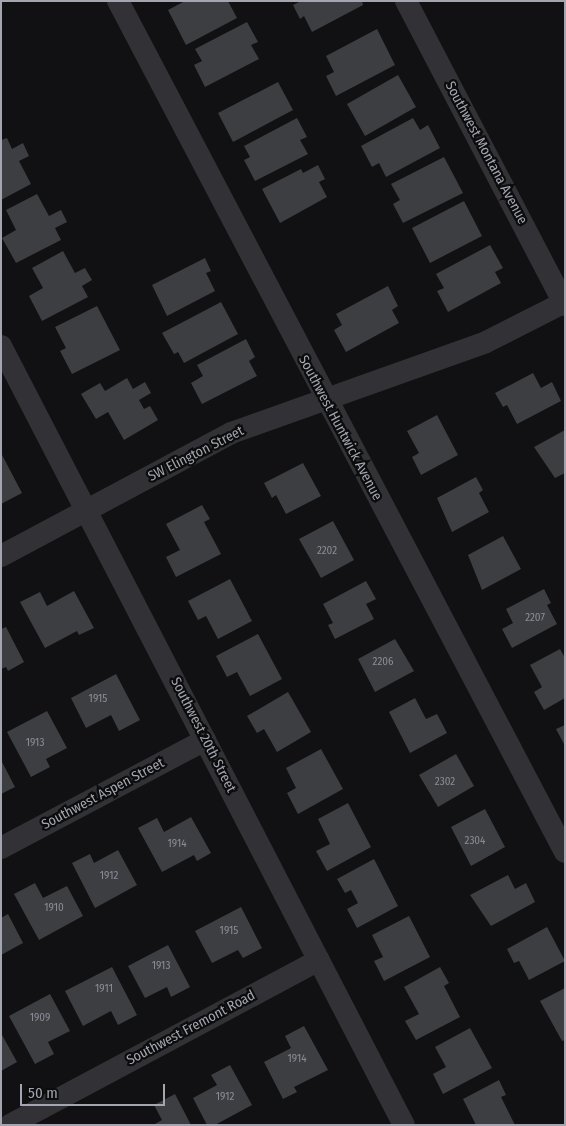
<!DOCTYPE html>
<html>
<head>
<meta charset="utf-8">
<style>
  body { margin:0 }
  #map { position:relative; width:566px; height:1126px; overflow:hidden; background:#111012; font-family:"Fira Sans Condensed",sans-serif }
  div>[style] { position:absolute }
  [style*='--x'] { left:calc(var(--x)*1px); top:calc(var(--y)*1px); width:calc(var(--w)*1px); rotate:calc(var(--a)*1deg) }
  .building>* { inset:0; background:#3d3e42 }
  .minor>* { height:22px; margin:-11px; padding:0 11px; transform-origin:11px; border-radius:11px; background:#323236 }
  span { translate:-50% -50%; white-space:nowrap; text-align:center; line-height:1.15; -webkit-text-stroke:4.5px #0c0c0d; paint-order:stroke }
  .number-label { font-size:11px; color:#8a8c95 }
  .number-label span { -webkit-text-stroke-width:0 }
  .street-label { font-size:14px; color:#a3a6b1 }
  .frame { position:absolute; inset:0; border:2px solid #a3a6b1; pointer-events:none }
  .scale { position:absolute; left:20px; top:1084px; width:145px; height:22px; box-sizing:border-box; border:2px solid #a3a6b1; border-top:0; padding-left:6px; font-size:15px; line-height:18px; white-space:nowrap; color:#a3a6b1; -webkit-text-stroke:4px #0c0c0d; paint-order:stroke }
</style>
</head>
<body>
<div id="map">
  <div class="building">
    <i style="clip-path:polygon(185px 1px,228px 1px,237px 18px,186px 45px,168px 10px)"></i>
    <i style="clip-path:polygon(301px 1px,362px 1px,363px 5px,312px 32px,304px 16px,300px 19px,293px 5px)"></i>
    <i style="clip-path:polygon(247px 22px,258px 42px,251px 45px,259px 59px,205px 87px,194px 65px,202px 61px,195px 49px)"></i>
    <i style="clip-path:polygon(377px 29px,395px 65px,336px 96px,326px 76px,334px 72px,326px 56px)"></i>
    <i style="clip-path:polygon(398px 75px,416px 107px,365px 136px,347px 104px)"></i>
    <i style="clip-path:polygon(278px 82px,293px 110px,233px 142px,218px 113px)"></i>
    <i style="clip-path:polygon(297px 118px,307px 137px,300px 140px,308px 154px,255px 181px,244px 160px,250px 157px,244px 146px)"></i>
    <i style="clip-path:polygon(413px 118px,420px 130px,428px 125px,440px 148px,386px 177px,379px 163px,372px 167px,361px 146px)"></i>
    <i style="clip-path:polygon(7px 138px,12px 149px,23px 143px,29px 156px,19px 161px,31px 184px,1px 200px,1px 140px)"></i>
    <i style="clip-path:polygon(444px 157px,463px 193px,403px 223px,393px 204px,400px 200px,391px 184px)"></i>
    <i style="clip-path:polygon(318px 165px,325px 179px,319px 182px,327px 197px,280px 223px,262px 189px,301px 169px,303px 173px)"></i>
    <i style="clip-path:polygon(37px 194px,49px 216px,61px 210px,67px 222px,55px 228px,61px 240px,16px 263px,2px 238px,16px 230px,6px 210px)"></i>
    <i style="clip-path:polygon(464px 201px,482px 236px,430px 263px,412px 228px)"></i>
    <i style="clip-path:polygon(490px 245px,503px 268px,495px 272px,501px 283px,448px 312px,437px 291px,444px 288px,436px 274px)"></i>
    <i style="clip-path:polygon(63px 251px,75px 273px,85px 268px,92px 280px,82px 286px,88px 297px,42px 321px,29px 296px,43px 288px,32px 268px)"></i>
    <i style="clip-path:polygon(205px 258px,211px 271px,206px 273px,215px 291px,167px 316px,152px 285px)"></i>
    <i style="clip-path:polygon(388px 286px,398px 306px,392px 310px,399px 323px,346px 352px,334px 330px,342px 325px,336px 314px)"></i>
    <i style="clip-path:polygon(221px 302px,238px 334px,184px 363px,178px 352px,174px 354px,162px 333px)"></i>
    <i style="clip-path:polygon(97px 306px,120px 350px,72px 374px,60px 351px,66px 348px,55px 327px)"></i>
    <i style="clip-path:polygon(246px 339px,255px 357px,249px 361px,257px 376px,202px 404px,191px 383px,203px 376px,197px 365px)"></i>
    <i style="clip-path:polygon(533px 373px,541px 388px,552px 382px,561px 401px,517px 424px,507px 405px,503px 407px,495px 393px)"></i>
    <i style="clip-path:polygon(127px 378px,133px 389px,145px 382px,151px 393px,139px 400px,144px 409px,150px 406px,158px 420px,124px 440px,108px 412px,96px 419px,81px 394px,100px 383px,105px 391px)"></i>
    <i style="clip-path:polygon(437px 415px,458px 455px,421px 475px,412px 457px,419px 453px,407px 431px)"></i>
    <i style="clip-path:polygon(565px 430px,565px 473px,555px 478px,534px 447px)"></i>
    <i style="clip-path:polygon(1px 453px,22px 493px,1px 504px)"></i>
    <i style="clip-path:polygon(303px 463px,321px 496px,286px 514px,276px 495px,272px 498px,264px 483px)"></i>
    <i style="clip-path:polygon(476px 477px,483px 490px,479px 493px,489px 512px,452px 532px,437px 498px)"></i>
    <i style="clip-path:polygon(202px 505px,210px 519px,204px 522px,221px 554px,176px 577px,166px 557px,180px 550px,166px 524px)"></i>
    <i style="clip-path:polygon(333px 521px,354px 560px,321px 578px,299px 539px)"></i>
    <i style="clip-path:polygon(503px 536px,521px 569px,482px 590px,468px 555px)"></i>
    <i style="clip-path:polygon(230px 579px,252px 621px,218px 639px,206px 616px,198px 620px,188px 601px)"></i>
    <i style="clip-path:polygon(366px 581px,376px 599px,366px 604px,374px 619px,335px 639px,328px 625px,333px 623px,323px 604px)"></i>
    <i style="clip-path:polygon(544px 589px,551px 603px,547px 605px,557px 624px,512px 648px,502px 629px,513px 623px,506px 609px)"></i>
    <i style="clip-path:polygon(74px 591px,94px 628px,79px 635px,77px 631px,45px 648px,20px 602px,40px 592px,47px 606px)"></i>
    <i style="clip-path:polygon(6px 627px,24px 662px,8px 671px,6px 667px,1px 669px,1px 629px)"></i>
    <i style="clip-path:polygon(258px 634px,282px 679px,250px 696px,237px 672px,227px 677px,216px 656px)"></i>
    <i style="clip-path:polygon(395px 639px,414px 671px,375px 692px,358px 659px)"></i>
    <i style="clip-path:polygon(560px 649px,565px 658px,565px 698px,544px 710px,534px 692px,542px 687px,530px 665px)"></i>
    <i style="clip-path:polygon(116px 674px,140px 720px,119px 731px,111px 715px,86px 728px,71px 698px)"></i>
    <i style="clip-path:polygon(288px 692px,311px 732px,277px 752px,264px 729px,257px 733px,247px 716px)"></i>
    <i style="clip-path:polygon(415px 698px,426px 719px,437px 714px,447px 733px,410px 753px,389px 712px)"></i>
    <i style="clip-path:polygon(47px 711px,67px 748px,46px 759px,50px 767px,31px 777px,7px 732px)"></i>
    <i style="clip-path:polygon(565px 725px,565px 746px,556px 729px)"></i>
    <i style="clip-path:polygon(321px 749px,343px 789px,298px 814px,287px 793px,296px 788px,286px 768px)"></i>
    <i style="clip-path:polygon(456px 754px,474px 786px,438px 807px,419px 775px)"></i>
    <i style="clip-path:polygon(1px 760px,15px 787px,1px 794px)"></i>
    <i style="clip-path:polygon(348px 803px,371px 847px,327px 871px,316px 851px,330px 844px,318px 819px)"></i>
    <i style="clip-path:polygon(485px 809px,505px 847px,471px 866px,451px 827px)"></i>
    <i style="clip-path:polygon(191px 817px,211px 853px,197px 861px,194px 855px,162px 872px,138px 828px,157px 818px,164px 832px)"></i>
    <i style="clip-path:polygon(118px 850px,137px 885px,95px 908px,72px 863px,90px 854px,94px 863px)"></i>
    <i style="clip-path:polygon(374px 859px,398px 906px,357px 928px,347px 909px,358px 903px,351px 890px,345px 893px,337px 879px)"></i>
    <i style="clip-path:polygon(508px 875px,515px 889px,526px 883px,535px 902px,491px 926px,470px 895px)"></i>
    <i style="clip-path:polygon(35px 883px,43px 898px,67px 886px,83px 916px,39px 940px,14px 894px)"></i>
    <i style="clip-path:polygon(241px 907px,262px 948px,243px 958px,238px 950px,212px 963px,195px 931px)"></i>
    <i style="clip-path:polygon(8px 914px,23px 943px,1px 955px,1px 918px)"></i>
    <i style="clip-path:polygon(409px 916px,430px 957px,384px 981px,374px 961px,383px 957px,372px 935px)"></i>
    <i style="clip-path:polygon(547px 927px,565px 961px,529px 980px,519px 961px,514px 963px,507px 949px)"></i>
    <i style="clip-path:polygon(168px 945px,190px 987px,171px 997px,167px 987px,145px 998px,128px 966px)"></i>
    <i style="clip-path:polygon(112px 967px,137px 1015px,118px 1025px,111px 1011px,83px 1026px,65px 991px)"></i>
    <i style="clip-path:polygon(440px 967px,449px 983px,444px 986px,460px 1017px,416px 1040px,405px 1021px,419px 1014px,404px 987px)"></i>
    <i style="clip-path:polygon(565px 988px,565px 1040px,562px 1041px,540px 1001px)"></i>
    <i style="clip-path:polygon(50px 994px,70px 1031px,48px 1042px,54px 1054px,35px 1064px,9px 1016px)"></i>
    <i style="clip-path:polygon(304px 1026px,328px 1070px,294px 1087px,297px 1092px,283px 1099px,264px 1062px,291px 1048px,285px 1036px)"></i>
    <i style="clip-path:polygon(470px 1028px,492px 1068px,443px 1094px,433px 1074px,446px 1067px,435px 1047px)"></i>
    <i style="clip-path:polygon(1px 1033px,17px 1062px,1px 1071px)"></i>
    <i style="clip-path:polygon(230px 1065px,252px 1105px,215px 1125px,207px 1125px,193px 1098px,217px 1085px,211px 1075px)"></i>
    <i style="clip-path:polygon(499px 1080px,506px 1095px,501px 1097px,515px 1125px,476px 1125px,463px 1099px)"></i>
    <i style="clip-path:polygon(175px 1094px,191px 1125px,153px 1125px,162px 1120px,154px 1105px)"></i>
  </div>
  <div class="minor">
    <i style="--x:118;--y:1;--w:961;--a:62.29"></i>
    <i style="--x:406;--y:1;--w:343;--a:62.4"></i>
    <i style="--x:1;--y:346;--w:877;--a:62.65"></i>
    <i style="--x:1;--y:556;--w:261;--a:-28.1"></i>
    <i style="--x:231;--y:433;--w:271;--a:-19.6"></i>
    <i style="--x:486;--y:342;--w:89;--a:-26.9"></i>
    <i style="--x:1;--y:848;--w:231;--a:-27.9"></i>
    <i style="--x:10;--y:1125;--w:350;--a:-28.1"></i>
  </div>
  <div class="number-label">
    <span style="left:327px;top:551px">2202</span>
    <span style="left:535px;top:618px">2207</span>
    <span style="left:383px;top:662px">2206</span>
    <span style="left:98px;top:699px">1915</span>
    <span style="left:35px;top:743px">1913</span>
    <span style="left:445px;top:782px">2302</span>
    <span style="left:475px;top:841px">2304</span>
    <span style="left:177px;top:844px">1914</span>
    <span style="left:109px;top:876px">1912</span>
    <span style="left:54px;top:908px">1910</span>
    <span style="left:229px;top:931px">1915</span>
    <span style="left:161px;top:966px">1913</span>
    <span style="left:104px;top:989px">1911</span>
    <span style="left:40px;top:1018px">1909</span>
    <span style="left:297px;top:1059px">1914</span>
    <span style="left:225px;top:1097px">1912</span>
  </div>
  <div class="street-label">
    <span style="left:486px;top:153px;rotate:62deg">Southwest Montana Avenue</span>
    <span style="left:340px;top:428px;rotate:62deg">Southwest Huntwick Avenue</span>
    <span style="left:196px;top:454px;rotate:-27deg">SW Elington Street</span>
    <span style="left:203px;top:735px;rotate:63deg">Southwest 20th Street</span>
    <span style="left:103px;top:794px;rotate:-28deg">Southwest Aspen Street</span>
    <span style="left:191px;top:1028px;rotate:-28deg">Southwest Fremont Road</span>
  </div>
  <div class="frame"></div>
  <div class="scale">50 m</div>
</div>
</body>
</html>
